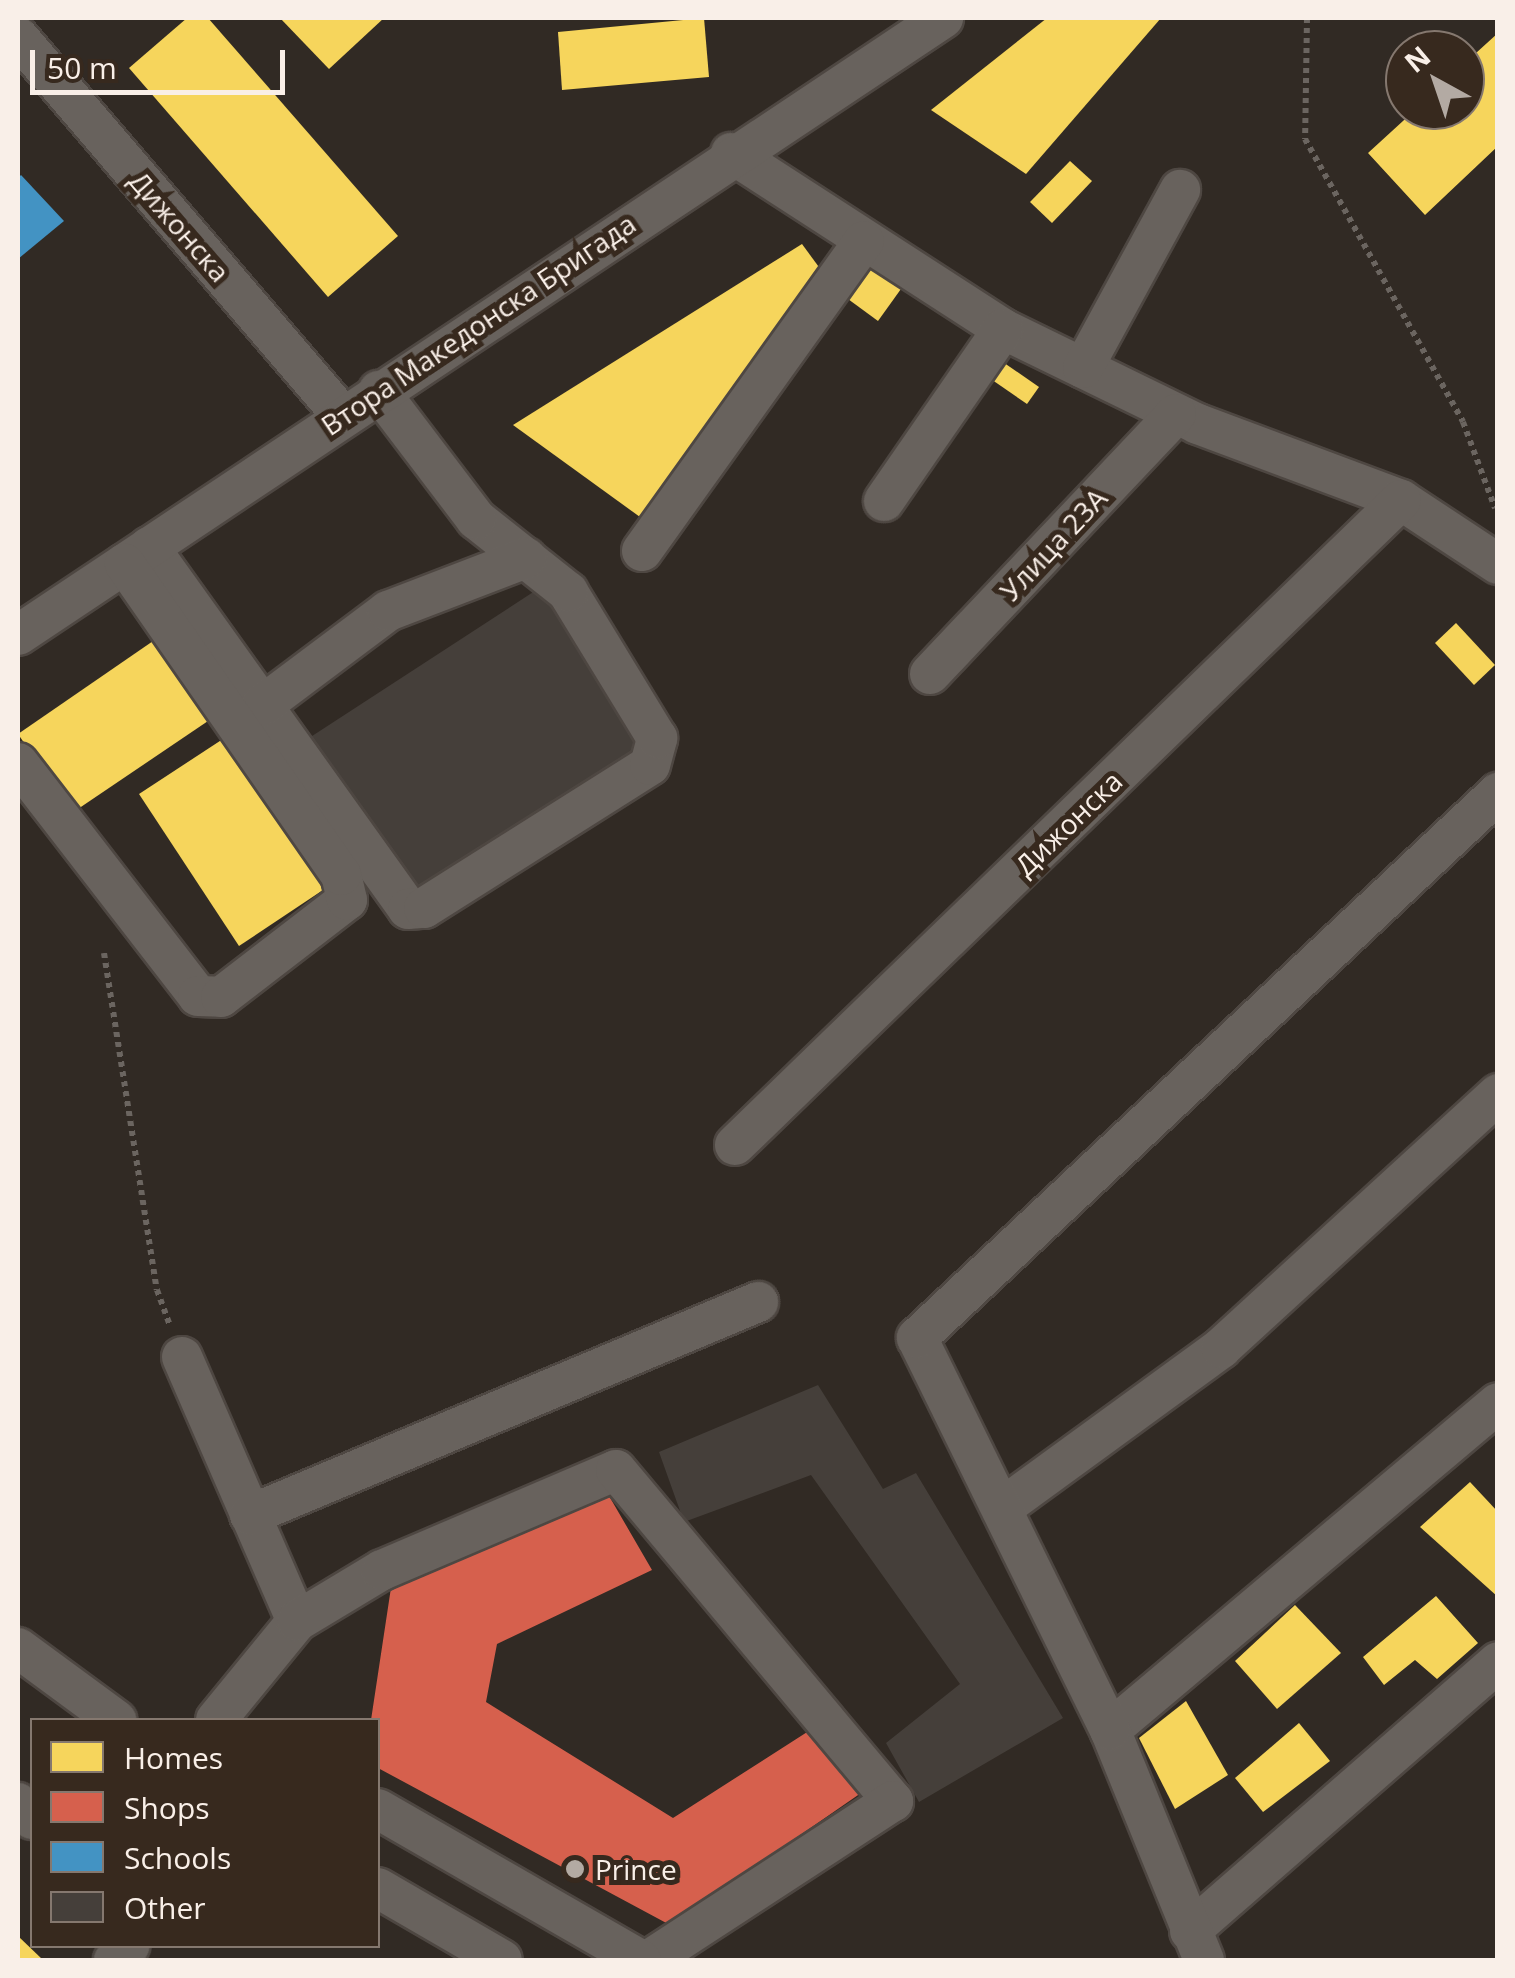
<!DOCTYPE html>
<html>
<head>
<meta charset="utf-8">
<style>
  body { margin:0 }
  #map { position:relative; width:1515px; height:1978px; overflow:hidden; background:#312a24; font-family:"Open Sans",sans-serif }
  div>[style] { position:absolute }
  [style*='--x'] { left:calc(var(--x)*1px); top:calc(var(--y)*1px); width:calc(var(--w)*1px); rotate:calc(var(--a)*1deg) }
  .homes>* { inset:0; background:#f6d55c }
  .shops>* { inset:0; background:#d6604d }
  .schools>* { inset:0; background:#4393c3 }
  .building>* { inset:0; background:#453f3a }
  .path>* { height:6px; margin-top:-3px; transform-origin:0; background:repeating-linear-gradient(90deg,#6b6560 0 5px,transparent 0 10px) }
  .roads { filter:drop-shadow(2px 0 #4e4742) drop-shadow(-2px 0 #4e4742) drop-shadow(0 2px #4e4742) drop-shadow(0 -2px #4e4742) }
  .minor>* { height:40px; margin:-20px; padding:0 20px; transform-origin:20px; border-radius:20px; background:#68625d }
  .dots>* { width:28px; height:28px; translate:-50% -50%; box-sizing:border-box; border:5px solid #37291e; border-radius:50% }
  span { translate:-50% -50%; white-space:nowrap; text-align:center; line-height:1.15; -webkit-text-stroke:10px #37291e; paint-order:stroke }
  .street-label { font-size:28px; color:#f9efe8 }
  .poi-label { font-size:28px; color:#f9efe8 }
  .left { translate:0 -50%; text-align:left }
  .frame { position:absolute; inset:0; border:20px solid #f9efe8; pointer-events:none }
  .legend { position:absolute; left:30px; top:1718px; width:350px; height:230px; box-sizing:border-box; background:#37291e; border:2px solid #85786f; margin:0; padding:12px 18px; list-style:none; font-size:30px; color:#f9efe8 }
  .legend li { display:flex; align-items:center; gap:20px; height:50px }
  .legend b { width:50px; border:2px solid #85786f }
  .north { position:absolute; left:1385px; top:30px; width:100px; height:100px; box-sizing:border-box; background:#37291e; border:2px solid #85786f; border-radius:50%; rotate:320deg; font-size:28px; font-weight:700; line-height:40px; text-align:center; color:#f9efe8 }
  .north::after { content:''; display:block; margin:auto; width:35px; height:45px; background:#b3aaa3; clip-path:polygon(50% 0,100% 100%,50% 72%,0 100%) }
  .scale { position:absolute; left:30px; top:50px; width:255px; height:45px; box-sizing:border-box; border:5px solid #f9efe8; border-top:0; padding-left:12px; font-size:30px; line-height:35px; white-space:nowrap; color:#f9efe8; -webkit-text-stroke:8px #37291e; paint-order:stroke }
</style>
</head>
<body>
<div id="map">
  <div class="homes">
    <i style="clip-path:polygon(187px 18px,208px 18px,398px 236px,328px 297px,129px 68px)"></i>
    <i style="clip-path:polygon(280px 18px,384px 18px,329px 69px)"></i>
    <i style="clip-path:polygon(704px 18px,709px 77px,562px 90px,558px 32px)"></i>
    <i style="clip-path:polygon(1047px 18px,1161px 18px,1026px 174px,931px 110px)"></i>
    <i style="clip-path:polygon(1498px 33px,1498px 146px,1425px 215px,1368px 153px,1415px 110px,1465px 110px,1465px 63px)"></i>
    <i style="clip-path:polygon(1070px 161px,1092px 181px,1052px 223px,1030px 202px)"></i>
    <i style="clip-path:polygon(802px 244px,824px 274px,640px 517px,513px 425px)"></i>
    <i style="clip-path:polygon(880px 254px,911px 275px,878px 321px,848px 299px)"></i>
    <i style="clip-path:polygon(997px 358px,1039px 387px,1027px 404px,985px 375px)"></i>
    <i style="clip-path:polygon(1456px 623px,1495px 665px,1474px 685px,1435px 643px)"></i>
    <i style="clip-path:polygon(156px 639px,211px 719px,72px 813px,18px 734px)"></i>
    <i style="clip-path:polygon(226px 737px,326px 888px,239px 946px,139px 794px)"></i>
    <i style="clip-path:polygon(1470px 1482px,1498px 1512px,1498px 1597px,1420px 1527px)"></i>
    <i style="clip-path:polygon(1436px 1596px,1478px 1643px,1437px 1679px,1415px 1660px,1384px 1685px,1363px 1657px)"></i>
    <i style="clip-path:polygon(1295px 1605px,1341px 1653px,1277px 1709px,1235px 1661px)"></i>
    <i style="clip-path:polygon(1186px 1701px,1228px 1775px,1175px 1809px,1139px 1738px)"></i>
    <i style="clip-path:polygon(1299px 1723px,1330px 1761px,1263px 1812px,1235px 1778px)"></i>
    <i style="clip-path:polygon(18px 1936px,43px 1960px,18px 1960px)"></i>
  </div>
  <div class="shops">
    <i style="clip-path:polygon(605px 1489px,652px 1570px,497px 1644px,486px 1702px,673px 1818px,815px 1727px,861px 1793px,670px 1925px,378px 1768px,371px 1720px,392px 1581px)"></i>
  </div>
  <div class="schools">
    <i style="clip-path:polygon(21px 175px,64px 221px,18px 259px,18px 178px)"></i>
  </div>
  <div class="building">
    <i style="clip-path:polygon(544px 585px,648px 746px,413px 898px,309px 738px)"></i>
    <i style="clip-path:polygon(818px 1385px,883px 1489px,916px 1473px,1063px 1718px,919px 1802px,886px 1743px,960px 1684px,811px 1475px,684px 1522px,659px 1452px)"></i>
  </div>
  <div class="path">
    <i style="--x:1307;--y:18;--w:121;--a:90.9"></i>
    <i style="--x:1305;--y:139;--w:324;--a:60.8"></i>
    <i style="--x:1463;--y:422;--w:92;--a:69.6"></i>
    <i style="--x:104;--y:953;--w:341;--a:81.1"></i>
    <i style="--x:157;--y:1290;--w:37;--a:70"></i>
  </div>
  <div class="roads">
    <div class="minor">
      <i style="--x:18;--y:37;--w:498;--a:49.4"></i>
      <i style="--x:731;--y:153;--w:324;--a:32.9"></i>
      <i style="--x:1003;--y:329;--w:217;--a:26"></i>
      <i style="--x:1198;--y:424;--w:217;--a:20.5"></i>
      <i style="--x:1401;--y:500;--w:116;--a:33.4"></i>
      <i style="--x:1083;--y:368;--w:203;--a:-61.4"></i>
      <i style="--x:884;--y:501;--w:209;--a:-55.3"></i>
      <i style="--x:149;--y:547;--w:445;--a:54.4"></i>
      <i style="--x:408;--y:909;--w:16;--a:-4"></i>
      <i style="--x:424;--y:908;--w:267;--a:-32.3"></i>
      <i style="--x:650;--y:765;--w:28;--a:-75"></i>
      <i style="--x:657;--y:738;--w:171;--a:-121.4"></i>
      <i style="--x:568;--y:592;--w:117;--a:-141.6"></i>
      <i style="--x:476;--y:519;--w:161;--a:-127.2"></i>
      <i style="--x:642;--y:551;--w:381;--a:-54.4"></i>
      <i style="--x:18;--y:635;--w:1112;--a:-33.7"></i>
      <i style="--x:930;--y:674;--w:358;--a:-46.6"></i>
      <i style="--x:260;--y:707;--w:160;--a:-36.9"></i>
      <i style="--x:388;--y:611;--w:148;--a:-21"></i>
      <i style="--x:18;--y:763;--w:294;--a:52.3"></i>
      <i style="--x:198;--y:996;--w:23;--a:2"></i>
      <i style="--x:221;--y:997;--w:159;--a:-37.6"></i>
      <i style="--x:347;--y:900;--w:26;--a:-103"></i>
      <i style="--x:341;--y:875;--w:379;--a:-124.8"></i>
      <i style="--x:735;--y:1145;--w:927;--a:-44.08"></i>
      <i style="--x:182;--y:1357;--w:288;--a:66.5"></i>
      <i style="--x:1006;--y:1505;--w:266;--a:-36.1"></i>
      <i style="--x:1221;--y:1348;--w:376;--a:-42.5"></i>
      <i style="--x:250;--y:1515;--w:551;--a:-22.75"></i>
      <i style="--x:18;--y:1648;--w:122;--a:36.3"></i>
      <i style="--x:216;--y:1720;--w:128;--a:-50.7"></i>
      <i style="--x:297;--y:1621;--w:99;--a:-31"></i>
      <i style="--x:382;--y:1570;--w:254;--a:-23.1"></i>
      <i style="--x:616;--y:1470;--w:432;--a:50.1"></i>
      <i style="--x:893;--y:1801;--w:291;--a:146.9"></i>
      <i style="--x:1110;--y:1730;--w:507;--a:-40.12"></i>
      <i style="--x:18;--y:1803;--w:21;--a:49"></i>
      <i style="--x:378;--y:1809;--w:303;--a:29.9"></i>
      <i style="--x:378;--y:1888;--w:143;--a:30.1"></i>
      <i style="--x:1190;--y:1931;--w:409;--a:-41.1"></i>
      <i style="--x:114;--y:1960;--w:21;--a:-43"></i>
      <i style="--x:1204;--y:1960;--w:248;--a:-112.2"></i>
      <i style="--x:1110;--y:1730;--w:437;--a:-116.2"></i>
      <i style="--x:917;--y:1338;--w:797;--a:-43.17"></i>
    </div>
  </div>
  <div class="dots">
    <i style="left:575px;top:1869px;background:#b3aaa3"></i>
  </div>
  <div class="street-label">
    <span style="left:180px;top:226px;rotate:49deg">Дижонска</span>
    <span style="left:478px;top:324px;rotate:-34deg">Втора Македонска Бригада</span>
    <span style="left:1053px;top:544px;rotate:-47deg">Улица 23А</span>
    <span style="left:1068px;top:823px;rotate:-44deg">Дижонска</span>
  </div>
  <div class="poi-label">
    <span class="left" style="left:595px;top:1869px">Prince</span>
  </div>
  <div class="frame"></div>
  <ul class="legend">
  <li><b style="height:28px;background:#f6d55c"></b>Homes</li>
  <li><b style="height:28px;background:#d6604d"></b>Shops</li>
  <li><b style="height:28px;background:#4393c3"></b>Schools</li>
  <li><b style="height:28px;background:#453f3a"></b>Other</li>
  </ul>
  <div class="north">N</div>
  <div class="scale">50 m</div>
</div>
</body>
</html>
